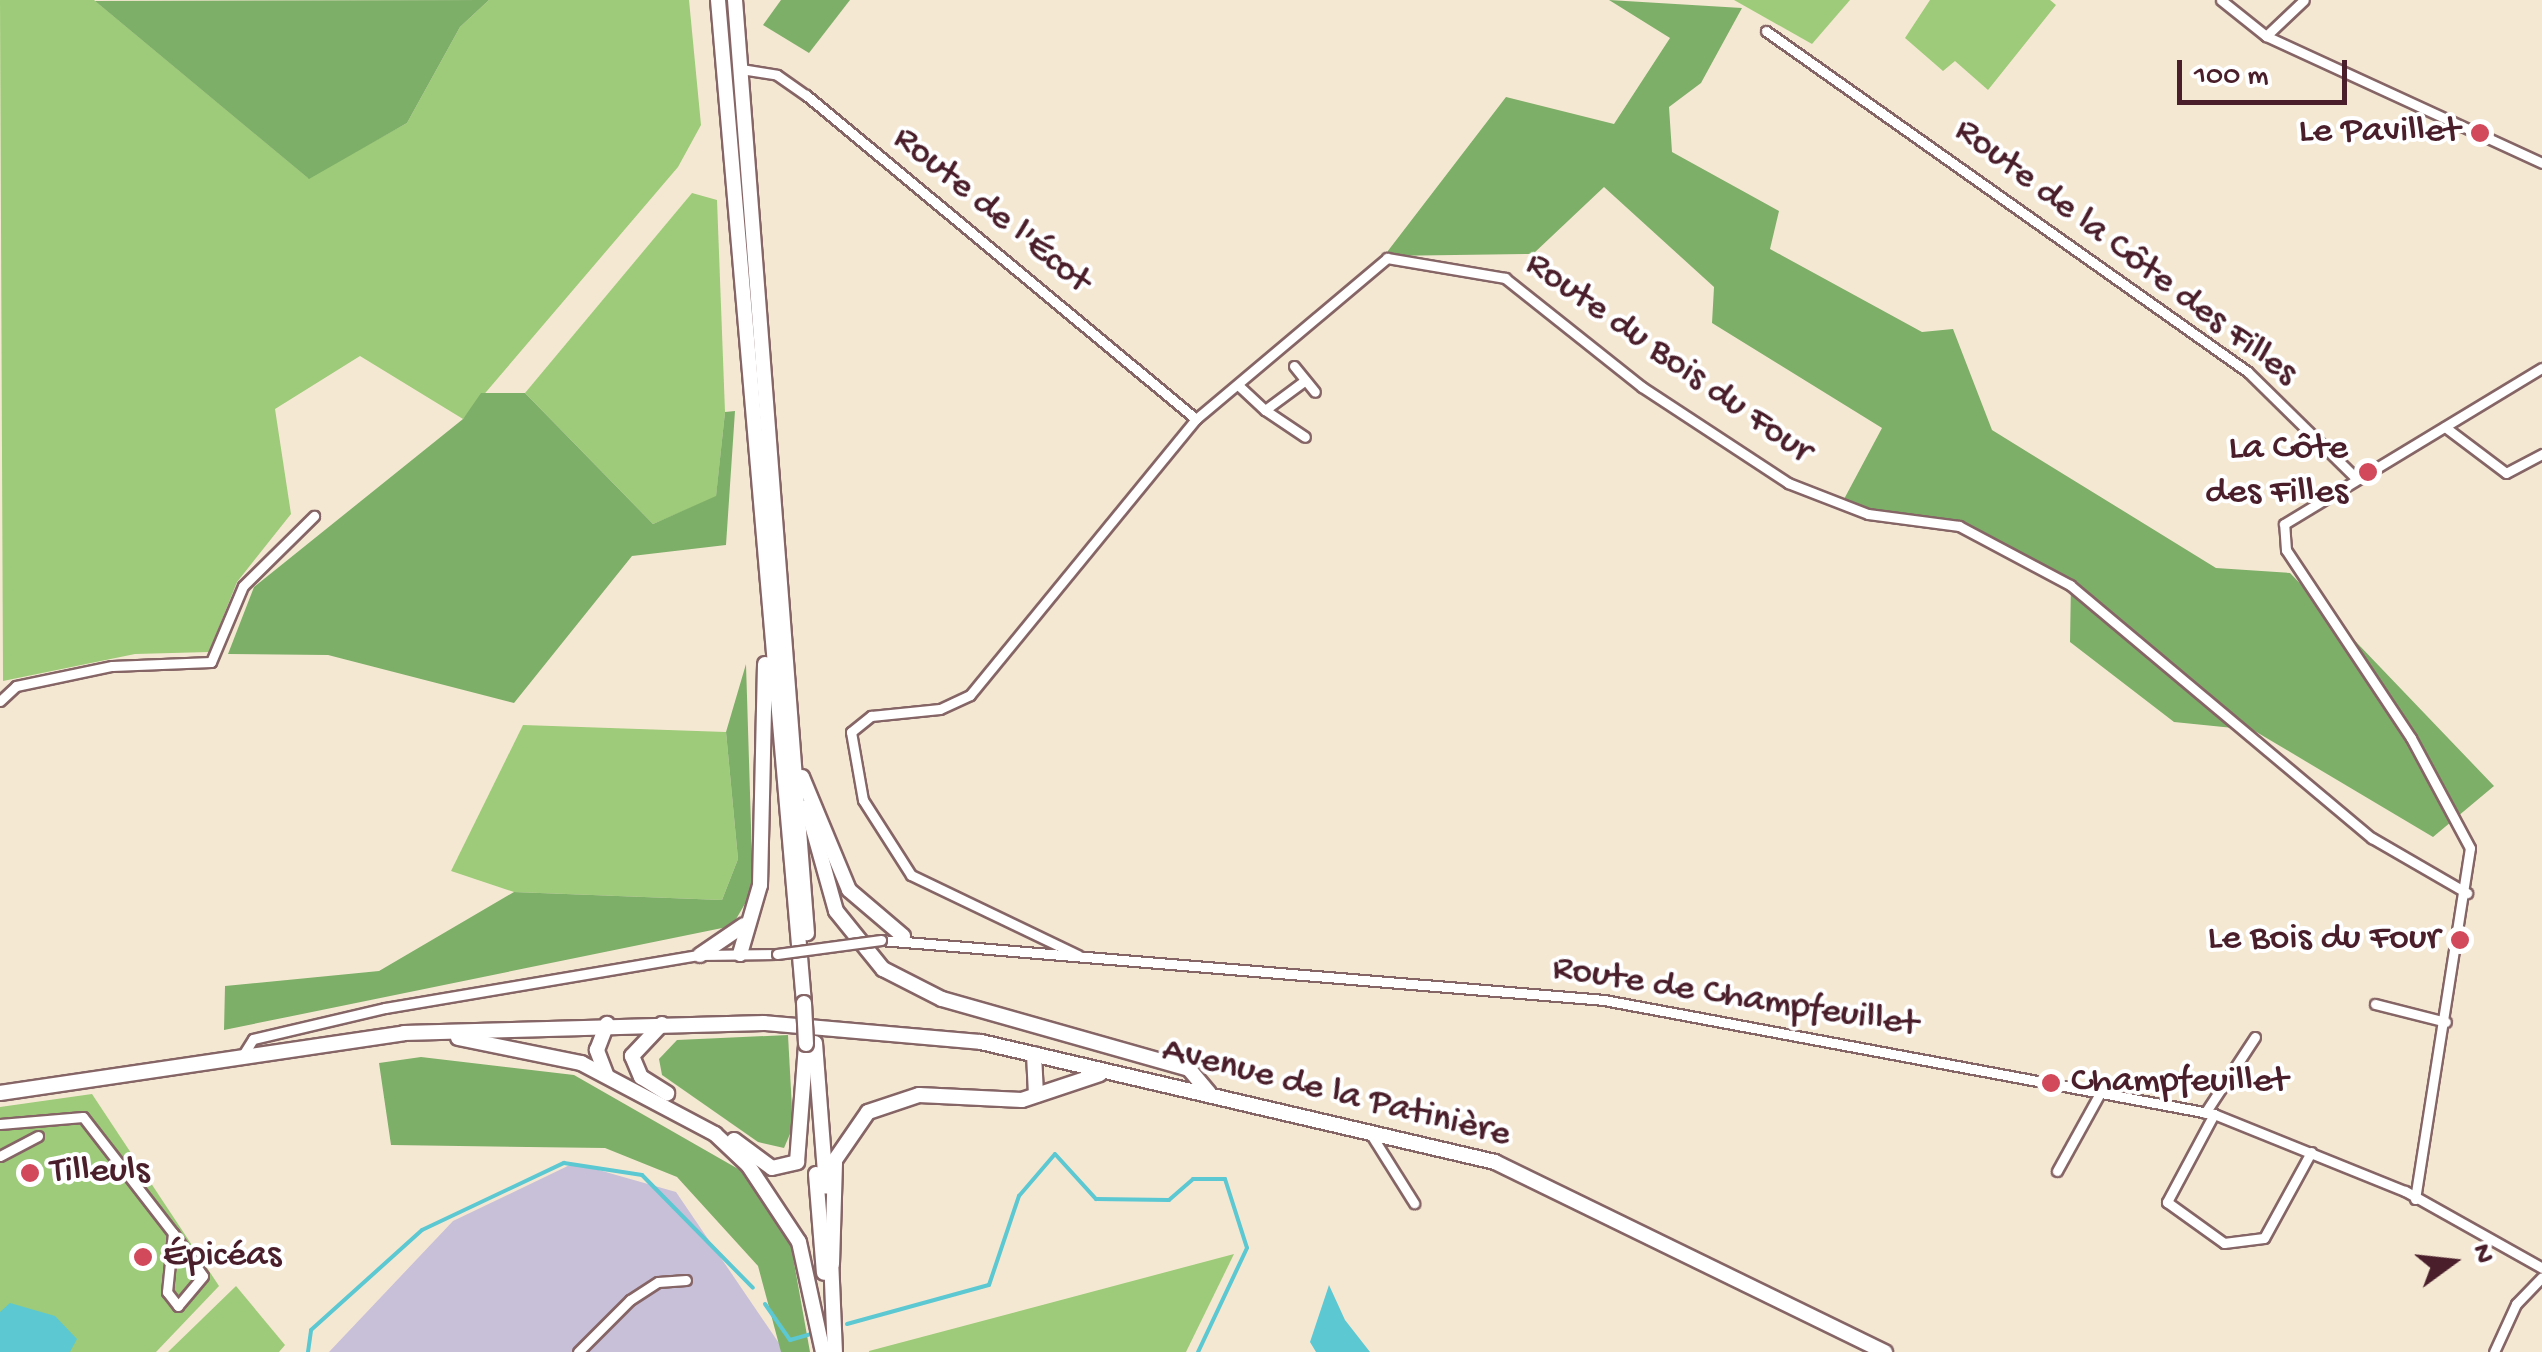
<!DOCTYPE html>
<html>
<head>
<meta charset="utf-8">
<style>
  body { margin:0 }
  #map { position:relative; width:2542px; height:1352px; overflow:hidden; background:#f5e8d3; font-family:"Gochi Hand",sans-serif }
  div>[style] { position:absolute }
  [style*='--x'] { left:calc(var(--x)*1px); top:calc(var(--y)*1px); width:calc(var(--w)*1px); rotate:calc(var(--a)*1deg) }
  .industrial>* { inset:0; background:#c8bfd8 }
  .green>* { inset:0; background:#9dcb79 }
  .forest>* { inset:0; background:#7eaf69 }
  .water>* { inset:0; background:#5bc8d2 }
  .stream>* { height:4px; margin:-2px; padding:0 2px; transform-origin:2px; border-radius:2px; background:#5bc8d2 }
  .roads { filter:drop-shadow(2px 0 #866566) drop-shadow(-2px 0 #866566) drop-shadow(0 2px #866566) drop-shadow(0 -2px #866566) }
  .minor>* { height:9px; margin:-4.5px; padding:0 4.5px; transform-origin:4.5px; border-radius:4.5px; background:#fff }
  .primary>* { height:14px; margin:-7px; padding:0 7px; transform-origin:7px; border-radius:7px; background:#fff }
  .bridges { filter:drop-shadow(2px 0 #866566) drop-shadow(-2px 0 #866566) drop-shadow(0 2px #866566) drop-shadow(0 -2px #866566) }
  .minor-bridge>* { height:9px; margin:-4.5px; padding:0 4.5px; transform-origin:4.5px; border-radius:4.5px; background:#fff }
  .primary-bridge>* { height:14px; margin:-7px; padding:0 7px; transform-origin:7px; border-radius:7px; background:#fff }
  .dots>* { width:28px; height:28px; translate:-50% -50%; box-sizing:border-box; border:5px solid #fff; border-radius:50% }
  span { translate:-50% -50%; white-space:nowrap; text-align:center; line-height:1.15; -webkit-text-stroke:8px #fff; paint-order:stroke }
  .poi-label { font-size:38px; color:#4a1f2b }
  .right { translate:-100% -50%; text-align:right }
  .left { translate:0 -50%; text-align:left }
  .street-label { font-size:38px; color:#4a1f2b }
  .north { position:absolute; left:2402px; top:1212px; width:100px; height:100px; -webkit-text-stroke:8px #fff; paint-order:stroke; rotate:75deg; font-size:28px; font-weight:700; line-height:40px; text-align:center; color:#4a1f2b }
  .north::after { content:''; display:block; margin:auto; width:35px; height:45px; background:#4a1f2b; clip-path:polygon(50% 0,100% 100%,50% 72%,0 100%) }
  .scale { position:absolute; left:2177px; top:60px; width:170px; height:45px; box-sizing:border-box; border:5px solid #4a1f2b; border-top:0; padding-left:12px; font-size:30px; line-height:35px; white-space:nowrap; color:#4a1f2b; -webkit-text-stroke:8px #fff; paint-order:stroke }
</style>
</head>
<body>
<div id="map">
  <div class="industrial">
    <i style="clip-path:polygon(574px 1163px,676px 1192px,785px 1352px,329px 1352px,453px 1221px)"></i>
  </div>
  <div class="green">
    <i style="clip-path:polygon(0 0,94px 0,308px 178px,407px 123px,460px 27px,489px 0,689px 0,701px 125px,678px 167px,463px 419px,360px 356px,275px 409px,291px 514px,237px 582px,209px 652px,135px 654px,3px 681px)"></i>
    <i style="clip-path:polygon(1734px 0,1850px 0,1812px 44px)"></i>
    <i style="clip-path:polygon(1930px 0,2050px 0,2056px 5px,1988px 90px,1955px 61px,1943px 71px,1905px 38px)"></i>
    <i style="clip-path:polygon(692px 193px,717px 200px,725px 412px,716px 497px,653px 524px,525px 393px)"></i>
    <i style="clip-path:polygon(523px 725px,726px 732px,738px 859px,722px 900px,514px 892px,451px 871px)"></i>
    <i style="clip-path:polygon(92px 1094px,219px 1286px,156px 1352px,0 1352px,0 1107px)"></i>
    <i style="clip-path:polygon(1234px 1254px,1186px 1352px,869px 1352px,869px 1351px)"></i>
    <i style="clip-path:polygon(236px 1286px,285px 1345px,279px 1352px,168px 1352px)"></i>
  </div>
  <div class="forest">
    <i style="clip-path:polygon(489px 0,460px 27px,407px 123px,309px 179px,95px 1px)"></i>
    <i style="clip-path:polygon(781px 0,850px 0,809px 53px,763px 25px)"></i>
    <i style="clip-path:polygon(1609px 0,1742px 8px,1701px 83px,1669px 107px,1672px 152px,1779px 211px,1770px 249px,1922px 332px,1953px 329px,1992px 430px,2216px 568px,2290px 573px,2494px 786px,2433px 837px,2253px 730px,2174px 722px,2070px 642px,2071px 582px,1959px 532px,1843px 501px,1882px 428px,1712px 323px,1714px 287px,1604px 187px,1533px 254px,1384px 256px,1506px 97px,1614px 124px,1670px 38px)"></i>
    <i style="clip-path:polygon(481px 393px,525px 393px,653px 524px,716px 496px,725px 412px,735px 411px,726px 545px,632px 556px,514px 703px,328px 655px,228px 654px,254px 587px,463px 419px)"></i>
    <i style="clip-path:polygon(746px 664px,753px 890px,732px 926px,224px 1030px,225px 986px,379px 971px,514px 892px,722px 900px,738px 859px,726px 732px)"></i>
    <i style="clip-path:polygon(788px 1035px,793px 1127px,784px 1148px,758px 1142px,662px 1075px,659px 1059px,677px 1040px)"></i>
    <i style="clip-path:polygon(421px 1057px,574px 1075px,740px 1170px,790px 1240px,810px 1352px,781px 1352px,758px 1266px,677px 1177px,605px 1148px,391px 1145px,379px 1063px)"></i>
  </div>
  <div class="water">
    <i style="clip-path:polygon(1329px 1285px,1345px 1320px,1370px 1352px,1316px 1352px,1310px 1342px)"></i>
    <i style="clip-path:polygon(10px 1303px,55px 1316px,77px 1339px,70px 1352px,0 1352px,0 1312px)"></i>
  </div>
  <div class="stream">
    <i style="--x:765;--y:1304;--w:44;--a:55.2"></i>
    <i style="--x:790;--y:1340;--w:25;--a:-16"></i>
    <i style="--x:847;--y:1324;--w:147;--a:-15.4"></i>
    <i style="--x:989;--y:1285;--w:94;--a:-71.4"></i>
    <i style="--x:1019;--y:1196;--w:55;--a:-49.4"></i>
    <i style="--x:1055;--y:1154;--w:61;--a:47.7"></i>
    <i style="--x:1096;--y:1199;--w:73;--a:0.8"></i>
    <i style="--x:1169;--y:1200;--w:32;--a:-41"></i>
    <i style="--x:1193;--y:1179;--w:32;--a:0"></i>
    <i style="--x:1225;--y:1179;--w:72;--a:72.3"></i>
    <i style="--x:1247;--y:1248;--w:115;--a:115.2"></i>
    <i style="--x:308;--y:1352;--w:22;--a:-82"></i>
    <i style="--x:311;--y:1330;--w:149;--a:-42"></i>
    <i style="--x:422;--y:1230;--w:157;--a:-25.3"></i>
    <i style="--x:564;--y:1163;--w:79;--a:8.7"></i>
    <i style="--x:642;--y:1175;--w:158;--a:45.5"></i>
  </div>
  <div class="roads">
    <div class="minor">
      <i style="--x:2221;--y:0;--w:58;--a:38.7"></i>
      <i style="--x:2266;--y:36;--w:304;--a:24.7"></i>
      <i style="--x:1766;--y:31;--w:590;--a:35.28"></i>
      <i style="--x:2248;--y:372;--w:151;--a:44.5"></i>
      <i style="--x:2266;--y:36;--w:52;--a:-43.5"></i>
      <i style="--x:741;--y:69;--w:36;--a:9"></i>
      <i style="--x:777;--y:75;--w:35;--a:35"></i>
      <i style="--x:806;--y:95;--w:507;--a:39.72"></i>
      <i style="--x:1294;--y:366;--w:33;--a:51"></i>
      <i style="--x:1238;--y:385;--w:37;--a:43"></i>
      <i style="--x:1265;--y:410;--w:49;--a:-36.6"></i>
      <i style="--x:1265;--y:410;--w:48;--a:34"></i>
      <i style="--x:2445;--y:427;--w:76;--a:37"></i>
      <i style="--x:2506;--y:473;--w:41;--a:-27.8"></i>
      <i style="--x:0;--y:701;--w:22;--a:-43"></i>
      <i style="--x:16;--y:686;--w:98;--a:-11.8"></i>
      <i style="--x:112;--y:666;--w:99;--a:-2.3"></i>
      <i style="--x:211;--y:662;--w:82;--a:-67.2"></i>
      <i style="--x:243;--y:586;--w:100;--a:-44.6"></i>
      <i style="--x:881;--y:940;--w:725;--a:4.74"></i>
      <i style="--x:1604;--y:1000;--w:621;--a:10.59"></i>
      <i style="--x:2214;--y:1114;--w:206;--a:22"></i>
      <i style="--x:2405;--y:1191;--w:157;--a:29.3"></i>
      <i style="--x:1078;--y:955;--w:185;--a:-154.4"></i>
      <i style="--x:911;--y:875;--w:89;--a:-122.6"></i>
      <i style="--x:863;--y:800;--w:69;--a:-100"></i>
      <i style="--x:851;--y:732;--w:26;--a:-39"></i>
      <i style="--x:871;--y:716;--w:69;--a:-5.8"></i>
      <i style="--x:940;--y:709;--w:33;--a:-25"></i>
      <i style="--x:970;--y:695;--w:357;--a:-50.7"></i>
      <i style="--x:1196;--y:419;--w:250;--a:-40.1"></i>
      <i style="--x:1387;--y:258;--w:120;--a:9.6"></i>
      <i style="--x:1505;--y:278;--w:175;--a:38.5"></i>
      <i style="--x:1642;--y:387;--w:175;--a:33.3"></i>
      <i style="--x:1788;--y:483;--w:86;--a:21.2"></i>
      <i style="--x:1868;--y:514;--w:92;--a:7.5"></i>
      <i style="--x:1959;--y:526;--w:126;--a:28"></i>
      <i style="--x:2070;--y:585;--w:394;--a:40"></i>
      <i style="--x:2372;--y:838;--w:110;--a:30.1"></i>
      <i style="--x:2375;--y:1004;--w:73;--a:14.2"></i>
      <i style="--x:243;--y:1055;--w:19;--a:-58"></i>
      <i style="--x:253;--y:1039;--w:136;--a:-13.2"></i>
      <i style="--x:385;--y:1008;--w:319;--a:-9.6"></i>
      <i style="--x:700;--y:955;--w:77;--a:-0.7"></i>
      <i style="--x:2205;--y:1113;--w:91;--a:-56.7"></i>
      <i style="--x:2214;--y:1114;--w:100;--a:118.1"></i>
      <i style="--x:2167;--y:1202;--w:70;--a:35.7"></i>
      <i style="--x:2224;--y:1243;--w:40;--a:-7.1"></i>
      <i style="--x:2264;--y:1238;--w:98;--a:-61.3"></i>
      <i style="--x:0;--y:1124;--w:83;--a:-4.8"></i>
      <i style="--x:83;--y:1117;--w:147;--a:52.2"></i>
      <i style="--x:173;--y:1233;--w:52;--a:55.1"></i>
      <i style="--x:203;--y:1276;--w:39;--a:130"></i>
      <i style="--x:178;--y:1306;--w:18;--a:-128"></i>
      <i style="--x:167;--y:1292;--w:59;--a:-84.2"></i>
      <i style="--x:1370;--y:1133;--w:83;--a:57.8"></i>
      <i style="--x:0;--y:1156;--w:43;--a:-27.8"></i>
      <i style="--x:2057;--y:1171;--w:89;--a:-61.1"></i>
      <i style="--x:2415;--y:1199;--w:355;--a:-81.1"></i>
      <i style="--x:2470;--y:848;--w:125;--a:-118.2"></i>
      <i style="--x:2411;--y:738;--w:226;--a:-123.6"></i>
      <i style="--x:2286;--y:550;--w:26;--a:-94"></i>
      <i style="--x:2284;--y:524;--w:301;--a:-31.2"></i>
      <i style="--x:578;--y:1352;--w:74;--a:-45"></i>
      <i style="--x:630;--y:1300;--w:33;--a:-33"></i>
      <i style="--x:658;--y:1282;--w:28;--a:-4"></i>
      <i style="--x:2494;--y:1352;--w:53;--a:-65.4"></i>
      <i style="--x:2516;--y:1304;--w:37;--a:-46"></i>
    </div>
    <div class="primary">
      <i style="--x:718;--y:0;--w:1007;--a:85.1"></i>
      <i style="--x:735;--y:0;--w:936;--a:85.59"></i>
      <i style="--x:802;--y:777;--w:122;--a:67.4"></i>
      <i style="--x:849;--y:890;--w:71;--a:40.4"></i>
      <i style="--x:807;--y:807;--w:108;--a:74.4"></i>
      <i style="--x:836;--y:911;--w:75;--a:51"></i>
      <i style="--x:883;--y:969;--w:66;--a:27"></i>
      <i style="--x:942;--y:999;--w:257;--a:15.8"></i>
      <i style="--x:1189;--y:1069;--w:31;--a:50"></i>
      <i style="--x:740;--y:954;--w:72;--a:-73.8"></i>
      <i style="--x:760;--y:885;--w:221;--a:-88.7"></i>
      <i style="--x:700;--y:955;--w:53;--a:-34.3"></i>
      <i style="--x:662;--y:1024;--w:44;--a:133.2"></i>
      <i style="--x:632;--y:1056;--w:23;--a:67"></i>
      <i style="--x:641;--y:1077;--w:31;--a:32"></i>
      <i style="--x:458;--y:1038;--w:126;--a:11.5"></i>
      <i style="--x:581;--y:1063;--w:152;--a:27.9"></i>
      <i style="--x:715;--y:1134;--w:45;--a:43.2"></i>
      <i style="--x:748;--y:1165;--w:92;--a:56.5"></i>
      <i style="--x:799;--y:1242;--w:113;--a:77.7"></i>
      <i style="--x:815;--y:1043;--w:144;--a:85.6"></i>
      <i style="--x:1034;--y:1054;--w:41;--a:87.2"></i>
      <i style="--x:606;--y:1074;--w:26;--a:-111"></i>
      <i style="--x:597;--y:1050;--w:28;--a:-69"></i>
      <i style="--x:0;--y:1093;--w:408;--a:-8.4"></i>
      <i style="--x:404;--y:1033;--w:360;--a:-1.6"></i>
      <i style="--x:764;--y:1023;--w:218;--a:5"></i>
      <i style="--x:981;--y:1042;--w:528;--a:13.14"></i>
      <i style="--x:1495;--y:1162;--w:434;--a:26"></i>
      <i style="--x:734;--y:1140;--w:47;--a:36.4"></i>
      <i style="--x:772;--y:1168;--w:26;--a:-13"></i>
      <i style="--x:797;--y:1162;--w:118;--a:-85.6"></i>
      <i style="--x:816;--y:1174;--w:99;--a:85.4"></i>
      <i style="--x:831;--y:1258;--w:94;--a:87.6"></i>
      <i style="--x:832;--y:1264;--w:104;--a:-88.3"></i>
      <i style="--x:835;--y:1160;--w:58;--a:-55.5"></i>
      <i style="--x:868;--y:1112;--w:54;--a:-18.4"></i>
      <i style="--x:919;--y:1095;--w:103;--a:2.8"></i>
      <i style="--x:1022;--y:1100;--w:82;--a:-18.4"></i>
    </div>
  </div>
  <div class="bridges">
    <div class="minor-bridge">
      <i style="--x:777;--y:954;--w:105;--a:-7.7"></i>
    </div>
    <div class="primary-bridge">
      <i style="--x:804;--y:1003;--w:41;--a:87.2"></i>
    </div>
  </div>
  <div class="dots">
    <i style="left:2480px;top:133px;background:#d1495b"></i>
    <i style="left:2368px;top:472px;background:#d1495b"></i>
    <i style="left:2460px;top:940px;background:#d1495b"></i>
    <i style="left:2051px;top:1083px;background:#d1495b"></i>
    <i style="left:30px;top:1173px;background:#d1495b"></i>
    <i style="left:143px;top:1257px;background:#d1495b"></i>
  </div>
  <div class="poi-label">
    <span class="right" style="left:2460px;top:133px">Le Pavillet</span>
    <span class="right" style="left:2348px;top:472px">La Côte<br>des Filles</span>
    <span class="right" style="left:2440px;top:940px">Le Bois du Four</span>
    <span class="left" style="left:2071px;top:1083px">Champfeuillet</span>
    <span class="left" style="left:50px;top:1173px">Tilleuls</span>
    <span class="left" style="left:163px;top:1257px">Épicéas</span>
  </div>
  <div class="street-label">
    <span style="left:991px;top:211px;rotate:39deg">Route de l'Écot</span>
    <span style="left:2125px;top:253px;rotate:37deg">Route de la Côte des Filles</span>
    <span style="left:1668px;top:359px;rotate:35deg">Route du Bois du Four</span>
    <span style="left:1735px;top:998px;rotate:9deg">Route de Champfeuillet</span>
    <span style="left:1336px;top:1094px;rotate:14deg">Avenue de la Patinière</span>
  </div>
  <div class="north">N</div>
  <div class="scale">100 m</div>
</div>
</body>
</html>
